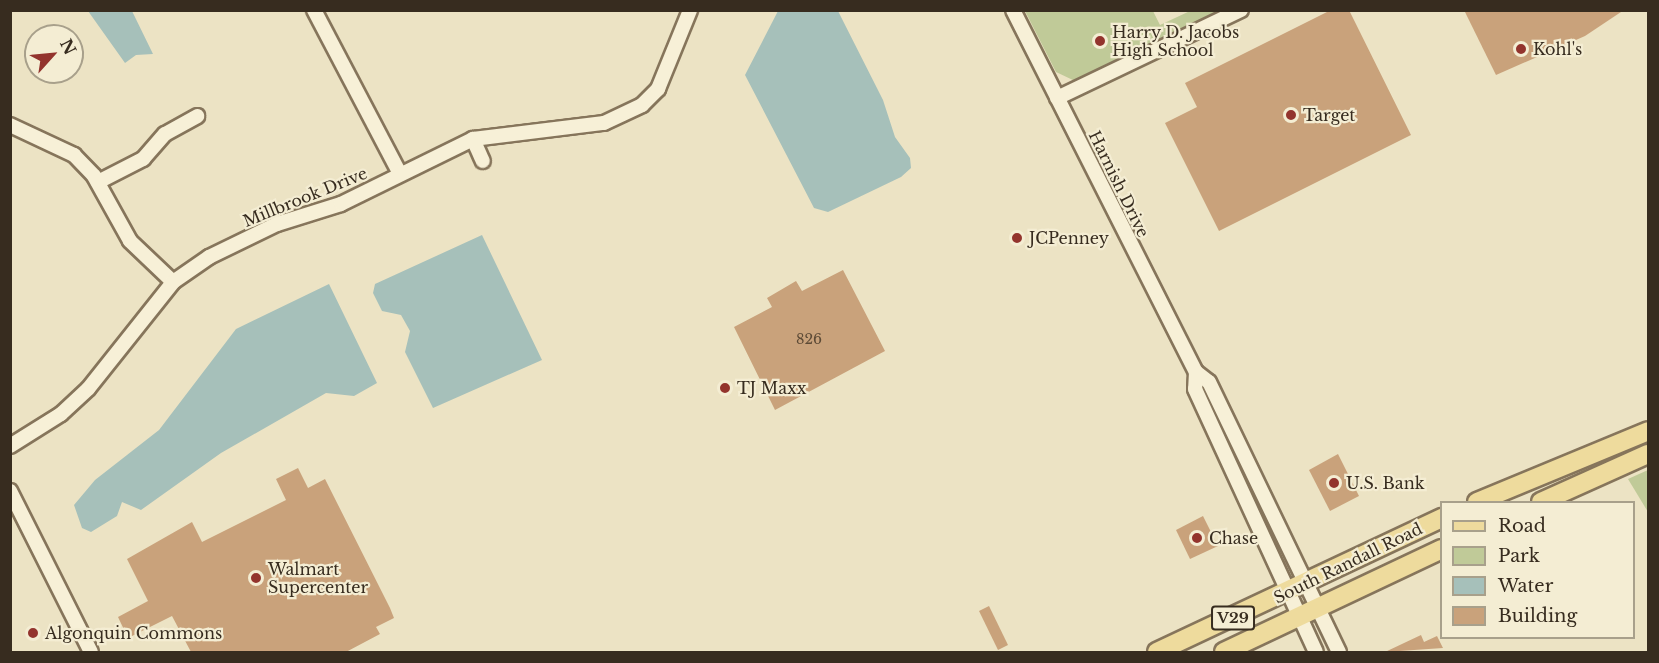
<!DOCTYPE html>
<html>
<head>
<meta charset="utf-8">
<style>
  body { margin:0 }
  #map { position:relative; width:1659px; height:663px; overflow:hidden; background:#ece3c4; font-family:"Libre Baskerville",serif }
  div>[style] { position:absolute }
  [style*='--x'] { left:calc(var(--x)*1px); top:calc(var(--y)*1px); width:calc(var(--w)*1px); rotate:calc(var(--a)*1deg) }
  .green>* { inset:0; background:#c0ca98 }
  .water>* { inset:0; background:#a6c0ba }
  .building>* { inset:0; background:#c9a27b }
  .roads { filter:drop-shadow(2px 0 #86755b) drop-shadow(-2px 0 #86755b) drop-shadow(0 2px #86755b) drop-shadow(0 -2px #86755b) }
  .minor>* { height:14px; margin:-7px; padding:0 7px; transform-origin:7px; border-radius:7px; background:#f7f0d7 }
  .major>* { height:18px; margin:-9px; padding:0 9px; transform-origin:9px; border-radius:9px; background:#eedb9d }
  .dots>* { width:16px; height:16px; translate:-50% -50%; box-sizing:border-box; border:3px solid #f4edd3; border-radius:50% }
  span { translate:-50% -50%; white-space:nowrap; text-align:center; line-height:1.15; -webkit-text-stroke:4.5px #f4edd3; paint-order:stroke }
  .number-label { font-size:14px; color:#5c4a36 }
  .number-label span { -webkit-text-stroke-width:0 }
  .shield-label span { padding:2px 4px; background:#f4edd3; border:2px solid; border-radius:4px; -webkit-text-stroke-width:0 }
  .shield-label { font-size:15px; color:#372c1f; font-weight:700 }
  .poi-label { font-size:16px; color:#372c1f }
  .left { translate:0 -50%; text-align:left }
  .street-label { font-size:16px; color:#372c1f }
  .frame { position:absolute; inset:0; border:12px solid #372c1f; pointer-events:none }
  .legend { position:absolute; left:1440px; top:501px; width:195px; height:138px; box-sizing:border-box; background:#f4edd3; border:2px solid #a8a08b; margin:0; padding:8px 10px; list-style:none; font-size:18px; color:#372c1f }
  .legend li { display:flex; align-items:center; gap:12px; height:30px }
  .legend b { width:30px; border:2px solid #a8a08b }
  .north { position:absolute; left:24px; top:24px; width:60px; height:60px; box-sizing:border-box; background:#f4edd3; border:2px solid #a8a08b; border-radius:50%; rotate:63deg; font-size:16px; font-weight:700; line-height:24px; text-align:center; color:#372c1f }
  .north::after { content:''; display:block; margin:auto; width:21px; height:27px; background:#93342d; clip-path:polygon(50% 0,100% 100%,50% 72%,0 100%) }
</style>
</head>
<body>
<div id="map">
  <div class="green">
    <i style="clip-path:polygon(1025px 11px,1153px 11px,1160px 25px,1190px 11px,1225px 11px,1075px 81px,1056px 72px)"></i>
    <i style="clip-path:polygon(1648px 470px,1648px 512px,1628px 479px)"></i>
  </div>
  <div class="water">
    <i style="clip-path:polygon(88px 11px,132px 11px,153px 54px,136px 55px,125px 63px)"></i>
    <i style="clip-path:polygon(778px 11px,838px 11px,883px 100px,895px 137px,910px 158px,911px 168px,901px 177px,828px 212px,814px 208px,745px 75px)"></i>
    <i style="clip-path:polygon(482px 235px,542px 360px,433px 408px,405px 352px,410px 331px,401px 315px,382px 311px,373px 293px,375px 284px)"></i>
    <i style="clip-path:polygon(329px 284px,377px 383px,354px 396px,326px 393px,221px 453px,141px 510px,122px 502px,117px 516px,91px 532px,82px 528px,74px 505px,95px 480px,159px 430px,236px 329px)"></i>
  </div>
  <div class="building">
    <i style="clip-path:polygon(1331px 10px,1349px 10px,1411px 135px,1219px 231px,1165px 123px,1197px 107px,1185px 83px)"></i>
    <i style="clip-path:polygon(1464px 10px,1624px 10px,1585px 36px,1496px 75px)"></i>
    <i style="clip-path:polygon(843px 270px,885px 351px,775px 410px,734px 327px,772px 307px,767px 298px,796px 281px,802px 291px)"></i>
    <i style="clip-path:polygon(1338px 454px,1359px 496px,1330px 511px,1309px 470px)"></i>
    <i style="clip-path:polygon(298px 468px,308px 488px,325px 479px,390px 608px,394px 618px,376px 627px,380px 634px,346px 652px,191px 652px,172px 616px,128px 638px,118px 617px,148px 601px,127px 559px,192px 522px,202px 542px,286px 500px,276px 479px)"></i>
    <i style="clip-path:polygon(1203px 516px,1218px 546px,1190px 559px,1176px 530px)"></i>
    <i style="clip-path:polygon(989px 606px,1008px 645px,998px 650px,979px 611px)"></i>
    <i style="clip-path:polygon(1421px 635px,1424px 642px,1437px 636px,1443px 648px,1385px 652px)"></i>
  </div>
  <div class="roads">
    <div class="minor">
      <i style="--x:314;--y:10;--w:185;--a:62.3"></i>
      <i style="--x:1013;--y:10;--w:406;--a:63.2"></i>
      <i style="--x:1196;--y:372;--w:17;--a:93"></i>
      <i style="--x:1195;--y:389;--w:289;--a:65.3"></i>
      <i style="--x:1057;--y:98;--w:204;--a:-25.6"></i>
      <i style="--x:10;--y:125;--w:71;--a:25.1"></i>
      <i style="--x:74;--y:155;--w:29;--a:46"></i>
      <i style="--x:94;--y:176;--w:74;--a:61"></i>
      <i style="--x:130;--y:241;--w:59;--a:43.6"></i>
      <i style="--x:473;--y:139;--w:24;--a:66"></i>
      <i style="--x:98;--y:182;--w:51;--a:-27.1"></i>
      <i style="--x:143;--y:159;--w:33;--a:-49"></i>
      <i style="--x:165;--y:134;--w:37;--a:-29"></i>
      <i style="--x:1196;--y:372;--w:16;--a:38"></i>
      <i style="--x:1209;--y:382;--w:300;--a:64.3"></i>
      <i style="--x:10;--y:446;--w:60;--a:-32.1"></i>
      <i style="--x:61;--y:414;--w:37;--a:-43"></i>
      <i style="--x:88;--y:389;--w:137;--a:-51.5"></i>
      <i style="--x:173;--y:282;--w:44;--a:-34.8"></i>
      <i style="--x:209;--y:257;--w:76;--a:-25.9"></i>
      <i style="--x:277;--y:224;--w:67;--a:-17.4"></i>
      <i style="--x:341;--y:204;--w:147;--a:-26.2"></i>
      <i style="--x:473;--y:139;--w:132;--a:-7"></i>
      <i style="--x:604;--y:123;--w:42;--a:-25.3"></i>
      <i style="--x:642;--y:105;--w:23;--a:-45"></i>
      <i style="--x:658;--y:89;--w:85;--a:-67.9"></i>
      <i style="--x:10;--y:491;--w:180;--a:63.3"></i>
    </div>
    <div class="major">
      <i style="--x:1477;--y:502;--w:185;--a:-22.5"></i>
      <i style="--x:1541;--y:502;--w:117;--a:-24.2"></i>
      <i style="--x:1157;--y:652;--w:315;--a:-25.2"></i>
      <i style="--x:1224;--y:652;--w:241;--a:-25.3"></i>
    </div>
  </div>
  <div class="dots">
    <i style="left:1100px;top:41px;background:#93342d"></i>
    <i style="left:1521px;top:49px;background:#93342d"></i>
    <i style="left:1291px;top:115px;background:#93342d"></i>
    <i style="left:1017px;top:238px;background:#93342d"></i>
    <i style="left:725px;top:388px;background:#93342d"></i>
    <i style="left:1334px;top:483px;background:#93342d"></i>
    <i style="left:1197px;top:538px;background:#93342d"></i>
    <i style="left:256px;top:578px;background:#93342d"></i>
    <i style="left:33px;top:633px;background:#93342d"></i>
  </div>
  <div class="number-label">
    <span style="left:809px;top:339px">826</span>
  </div>
  <div class="shield-label">
    <span style="left:1233px;top:618px">V29</span>
  </div>
  <div class="poi-label">
    <span class="left" style="left:1112px;top:41px">Harry D. Jacobs<br>High School</span>
    <span class="left" style="left:1533px;top:49px">Kohl's</span>
    <span class="left" style="left:1303px;top:115px">Target</span>
    <span class="left" style="left:1029px;top:238px">JCPenney</span>
    <span class="left" style="left:737px;top:388px">TJ Maxx</span>
    <span class="left" style="left:1346px;top:483px">U.S. Bank</span>
    <span class="left" style="left:1209px;top:538px">Chase</span>
    <span class="left" style="left:268px;top:578px">Walmart<br>Supercenter</span>
    <span class="left" style="left:45px;top:633px">Algonquin Commons</span>
  </div>
  <div class="street-label">
    <span style="left:1119px;top:184px;rotate:64deg">Harnish Drive</span>
    <span style="left:305px;top:197px;rotate:-22deg">Millbrook Drive</span>
    <span style="left:1348px;top:563px;rotate:-26deg">South Randall Road</span>
  </div>
  <div class="frame"></div>
  <ul class="legend">
  <li><b style="height:8px;background:#eedb9d"></b>Road</li>
  <li><b style="height:16px;background:#c0ca98"></b>Park</li>
  <li><b style="height:16px;background:#a6c0ba"></b>Water</li>
  <li><b style="height:16px;background:#c9a27b"></b>Building</li>
  </ul>
  <div class="north">N</div>
</div>
</body>
</html>
